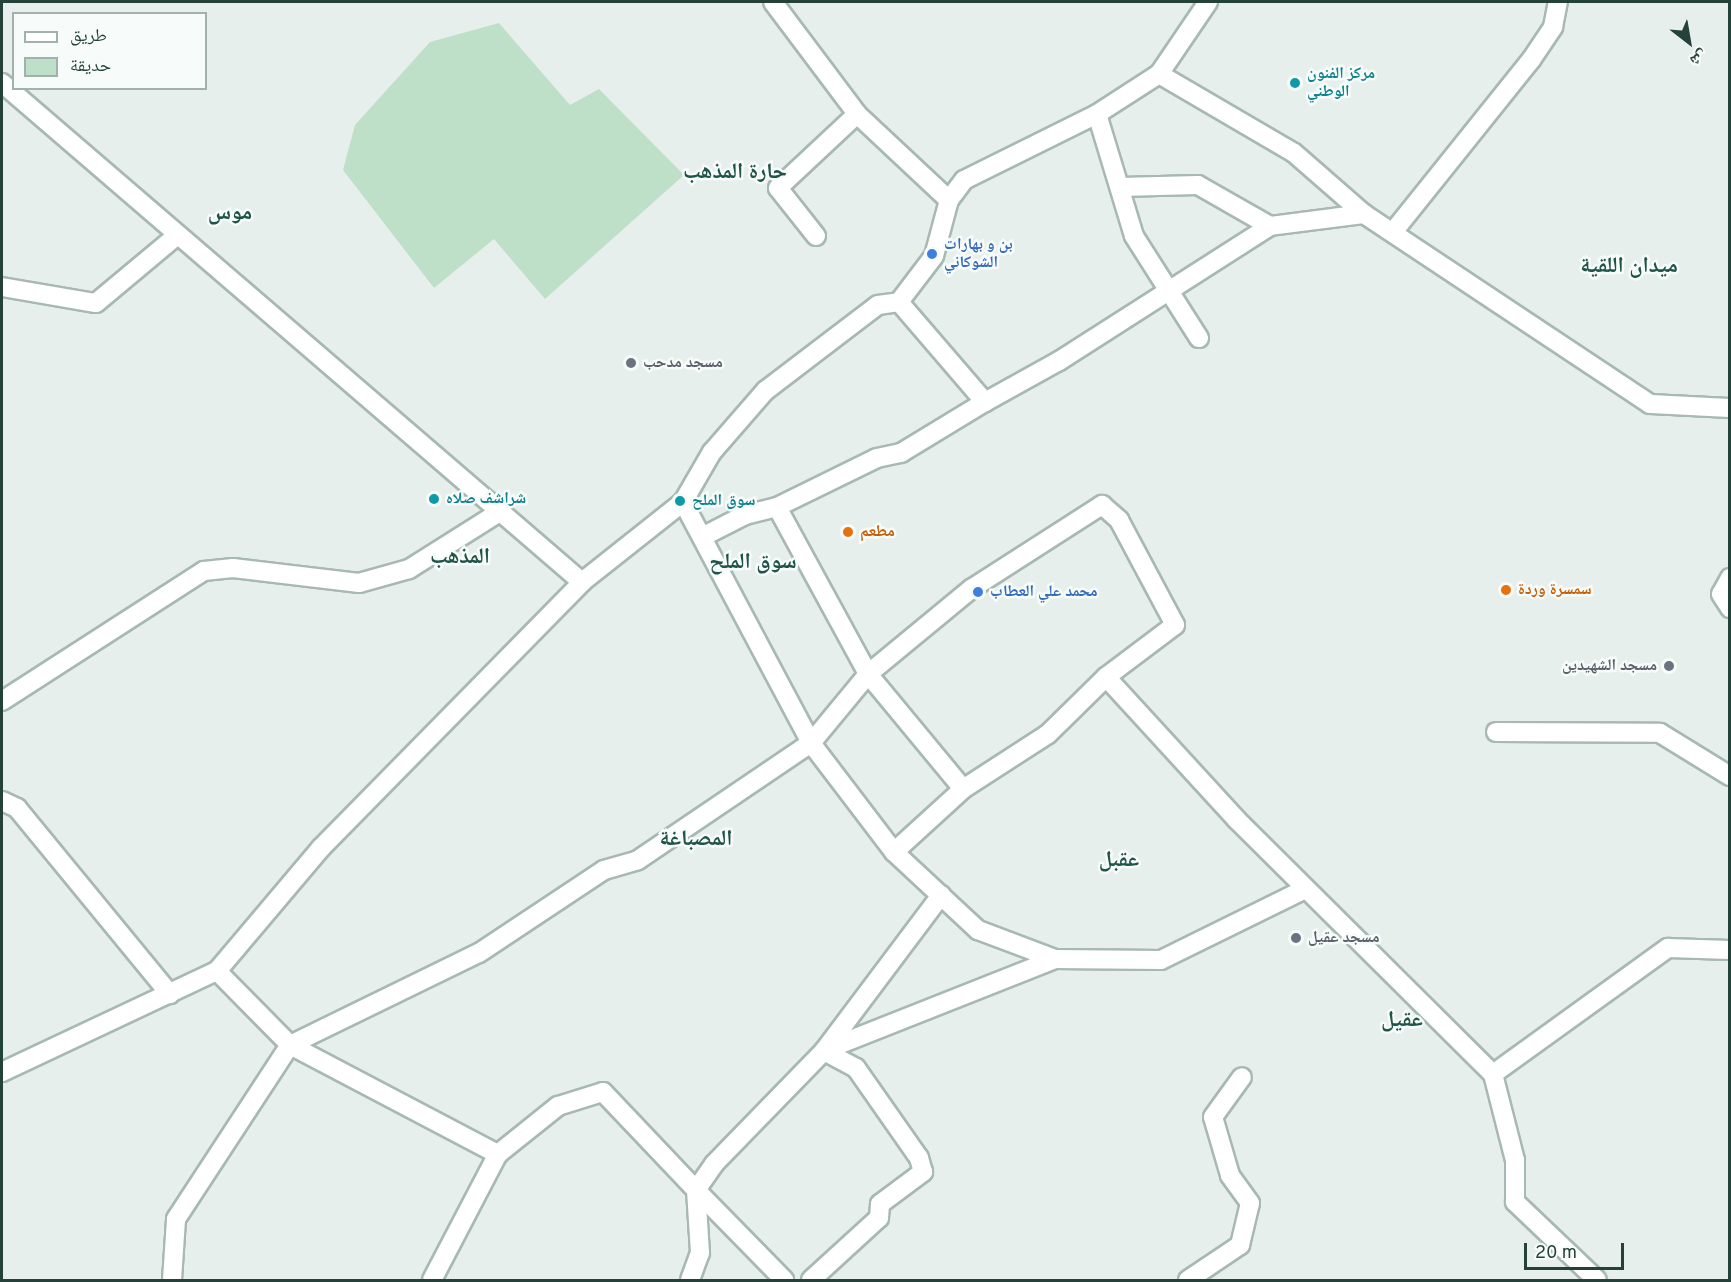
<!DOCTYPE html>
<html>
<head>
<meta charset="utf-8">
<style>
  body { margin:0 }
  #map { position:relative; width:1731px; height:1282px; overflow:hidden; background:#e6efeb; font-family:Overpass,"Noto Naskh Arabic",sans-serif }
  div>[style] { position:absolute }
  [style*='--x'] { left:calc(var(--x)*1px); top:calc(var(--y)*1px); width:calc(var(--w)*1px); rotate:calc(var(--a)*1deg) }
  .green>* { inset:0; background:#bfe0c8 }
  .roads { filter:drop-shadow(2px 0 #a8b8b2) drop-shadow(-2px 0 #a8b8b2) drop-shadow(0 2px #a8b8b2) drop-shadow(0 -2px #a8b8b2) }
  .minor>* { height:18px; margin:-9px; padding:0 9px; transform-origin:9px; border-radius:9px; background:#fff }
  .dots>* { width:16px; height:16px; translate:-50% -50%; box-sizing:border-box; border:3px solid #f7fbf9; border-radius:50% }
  span { translate:-50% -50%; white-space:nowrap; text-align:center; line-height:1.15; -webkit-text-stroke:5px #f7fbf9; paint-order:stroke }
  .culture-label { font-size:16px; color:#0d838f; font-weight:700 }
  .left { translate:0 -50%; text-align:left }
  .shop-label { font-size:16px; color:#366cbe; font-weight:700 }
  .worship-label { font-size:16px; color:#5b616d; font-weight:700 }
  .right { translate:-100% -50%; text-align:right }
  .food-label { font-size:16px; color:#c56008; font-weight:700 }
  .district-label { font-size:22px; color:#1f5548; font-weight:700 }
  .frame { position:absolute; inset:0; border:3px solid #24423a; pointer-events:none }
  .legend { position:absolute; left:12px; top:12px; width:195px; height:78px; box-sizing:border-box; background:#f7fbf9; border:2px solid #a3b1ad; margin:0; padding:8px 10px; list-style:none; font-size:18px; color:#24423a }
  .legend li { display:flex; align-items:center; gap:12px; height:30px }
  .legend b { width:30px; border:2px solid #a3b1ad }
  .north { position:absolute; left:1659px; top:12px; width:60px; height:60px; -webkit-text-stroke:4px #f7fbf9; paint-order:stroke; rotate:149deg; font-size:16px; font-weight:700; line-height:24px; text-align:center; color:#24423a }
  .north::after { content:''; display:block; margin:auto; width:21px; height:27px; background:#24423a; clip-path:polygon(50% 0,100% 100%,50% 72%,0 100%) }
  .scale { position:absolute; left:1524px; top:1243px; width:100px; height:27px; box-sizing:border-box; border:3px solid #24423a; border-top:0; padding-left:8px; font-size:18px; line-height:21px; white-space:nowrap; color:#24423a; -webkit-text-stroke:4px #f7fbf9; paint-order:stroke }
</style>
</head>
<body>
<div id="map">
  <div class="green">
    <i style="clip-path:polygon(499px 23px,570px 105px,599px 89px,684px 175px,545px 299px,494px 239px,434px 288px,343px 170px,355px 125px,430px 42px)"></i>
  </div>
  <div class="roads">
    <div class="minor">
      <i style="--x:773;--y:2;--w:140;--a:53.1"></i>
      <i style="--x:857;--y:114;--w:126;--a:43.1"></i>
      <i style="--x:949;--y:200;--w:25;--a:-53"></i>
      <i style="--x:964;--y:180;--w:148;--a:-26.4"></i>
      <i style="--x:1097;--y:114;--w:74;--a:-32.8"></i>
      <i style="--x:1208;--y:2;--w:87;--a:124.2"></i>
      <i style="--x:1159;--y:74;--w:156;--a:30.3"></i>
      <i style="--x:1294;--y:153;--w:93;--a:41.1"></i>
      <i style="--x:1364;--y:214;--w:343;--a:33.6"></i>
      <i style="--x:1650;--y:404;--w:80;--a:2.9"></i>
      <i style="--x:2;--y:83;--w:765;--a:40.71"></i>
      <i style="--x:1097;--y:114;--w:127;--a:73.1"></i>
      <i style="--x:1134;--y:236;--w:121;--a:57.5"></i>
      <i style="--x:1120;--y:187;--w:78;--a:-1.5"></i>
      <i style="--x:1198;--y:185;--w:83;--a:29.7"></i>
      <i style="--x:1270;--y:226;--w:95;--a:-7.3"></i>
      <i style="--x:949;--y:200;--w:58;--a:105"></i>
      <i style="--x:934;--y:256;--w:58;--a:127.3"></i>
      <i style="--x:899;--y:302;--w:132;--a:49.3"></i>
      <i style="--x:985;--y:402;--w:85;--a:-29"></i>
      <i style="--x:1059;--y:361;--w:250;--a:-32.6"></i>
      <i style="--x:1393;--y:232;--w:221;--a:-51.3"></i>
      <i style="--x:1531;--y:60;--w:40;--a:-56"></i>
      <i style="--x:1553;--y:27;--w:25;--a:-79"></i>
      <i style="--x:816;--y:236;--w:61;--a:-128.4"></i>
      <i style="--x:778;--y:188;--w:108;--a:-43.1"></i>
      <i style="--x:2;--y:287;--w:95;--a:9.7"></i>
      <i style="--x:96;--y:303;--w:104;--a:-39.9"></i>
      <i style="--x:683;--y:502;--w:273;--a:62"></i>
      <i style="--x:811;--y:743;--w:137;--a:52.7"></i>
      <i style="--x:894;--y:852;--w:115;--a:42.9"></i>
      <i style="--x:978;--y:930;--w:82;--a:20.6"></i>
      <i style="--x:1055;--y:959;--w:106;--a:0.5"></i>
      <i style="--x:1161;--y:960;--w:161;--a:-26.2"></i>
      <i style="--x:777;--y:507;--w:111;--a:-26.1"></i>
      <i style="--x:877;--y:458;--w:25;--a:-12"></i>
      <i style="--x:901;--y:453;--w:98;--a:-31.3"></i>
      <i style="--x:702;--y:537;--w:48;--a:-27.1"></i>
      <i style="--x:745;--y:515;--w:33;--a:-14"></i>
      <i style="--x:777;--y:507;--w:190;--a:61.4"></i>
      <i style="--x:868;--y:674;--w:149;--a:50.4"></i>
      <i style="--x:1730;--y:578;--w:18;--a:119"></i>
      <i style="--x:1721;--y:594;--w:17;--a:57"></i>
      <i style="--x:2;--y:701;--w:240;--a:-32.8"></i>
      <i style="--x:204;--y:571;--w:29;--a:-6"></i>
      <i style="--x:233;--y:568;--w:127;--a:6.8"></i>
      <i style="--x:359;--y:583;--w:52;--a:-15.6"></i>
      <i style="--x:409;--y:569;--w:109;--a:-32.2"></i>
      <i style="--x:1496;--y:732;--w:164;--a:0.3"></i>
      <i style="--x:1660;--y:733;--w:82;--a:31.6"></i>
      <i style="--x:2;--y:801;--w:17;--a:25"></i>
      <i style="--x:17;--y:808;--w:241;--a:50.6"></i>
      <i style="--x:894;--y:852;--w:93;--a:-42.4"></i>
      <i style="--x:963;--y:789;--w:101;--a:-32.9"></i>
      <i style="--x:1048;--y:734;--w:81;--a:-44.5"></i>
      <i style="--x:217;--y:971;--w:104;--a:45.4"></i>
      <i style="--x:290;--y:1045;--w:210;--a:-26"></i>
      <i style="--x:479;--y:953;--w:150;--a:-33.6"></i>
      <i style="--x:604;--y:870;--w:35;--a:-16"></i>
      <i style="--x:638;--y:860;--w:209;--a:-34.1"></i>
      <i style="--x:811;--y:743;--w:89;--a:-50.4"></i>
      <i style="--x:868;--y:674;--w:134;--a:-39.5"></i>
      <i style="--x:971;--y:589;--w:156;--a:-32.7"></i>
      <i style="--x:1102;--y:505;--w:23;--a:41"></i>
      <i style="--x:1119;--y:520;--w:119;--a:61.9"></i>
      <i style="--x:1175;--y:625;--w:86;--a:143"></i>
      <i style="--x:1106;--y:677;--w:193;--a:47.5"></i>
      <i style="--x:1236;--y:819;--w:362;--a:44.8"></i>
      <i style="--x:1493;--y:1074;--w:216;--a:-35.8"></i>
      <i style="--x:1668;--y:948;--w:62;--a:1.8"></i>
      <i style="--x:825;--y:1050;--w:247;--a:-21.6"></i>
      <i style="--x:2;--y:1072;--w:238;--a:-25.2"></i>
      <i style="--x:217;--y:971;--w:161;--a:-49.8"></i>
      <i style="--x:321;--y:848;--w:373;--a:-45.5"></i>
      <i style="--x:582;--y:582;--w:129;--a:-38.4"></i>
      <i style="--x:683;--y:502;--w:58;--a:-59.9"></i>
      <i style="--x:712;--y:452;--w:81;--a:-49"></i>
      <i style="--x:765;--y:391;--w:142;--a:-37.3"></i>
      <i style="--x:878;--y:305;--w:21;--a:-8"></i>
      <i style="--x:1493;--y:1074;--w:89;--a:75.7"></i>
      <i style="--x:1515;--y:1160;--w:42;--a:90"></i>
      <i style="--x:1515;--y:1202;--w:113;--a:43.6"></i>
      <i style="--x:696;--y:1190;--w:126;--a:45.6"></i>
      <i style="--x:172;--y:1280;--w:61;--a:-86.2"></i>
      <i style="--x:176;--y:1219;--w:208;--a:-56.8"></i>
      <i style="--x:290;--y:1045;--w:235;--a:27.7"></i>
      <i style="--x:432;--y:1280;--w:142;--a:-62.4"></i>
      <i style="--x:498;--y:1154;--w:77;--a:-38.7"></i>
      <i style="--x:558;--y:1106;--w:47;--a:-17.3"></i>
      <i style="--x:603;--y:1092;--w:135;--a:46.5"></i>
      <i style="--x:696;--y:1190;--w:32;--a:-55"></i>
      <i style="--x:714;--y:1164;--w:158;--a:-45.8"></i>
      <i style="--x:824;--y:1051;--w:195;--a:-53.1"></i>
      <i style="--x:690;--y:1280;--w:29;--a:-70"></i>
      <i style="--x:700;--y:1253;--w:63;--a:-93.6"></i>
      <i style="--x:811;--y:1280;--w:92;--a:-42.4"></i>
      <i style="--x:879;--y:1218;--w:14;--a:-86"></i>
      <i style="--x:880;--y:1204;--w:54;--a:-36.7"></i>
      <i style="--x:923;--y:1172;--w:15;--a:-106"></i>
      <i style="--x:919;--y:1158;--w:110;--a:-125"></i>
      <i style="--x:856;--y:1068;--w:36;--a:-152"></i>
      <i style="--x:1188;--y:1280;--w:63;--a:-33.9"></i>
      <i style="--x:1240;--y:1245;--w:43;--a:-76.6"></i>
      <i style="--x:1250;--y:1203;--w:34;--a:-126"></i>
      <i style="--x:1230;--y:1175;--w:60;--a:-106.3"></i>
      <i style="--x:1213;--y:1117;--w:49;--a:-54.1"></i>
    </div>
  </div>
  <div class="dots">
    <i style="left:1295px;top:83px;background:#0f9aa8"></i>
    <i style="left:932px;top:254px;background:#3f7fe0"></i>
    <i style="left:631px;top:363px;background:#6b7280"></i>
    <i style="left:434px;top:499px;background:#0f9aa8"></i>
    <i style="left:680px;top:501px;background:#0f9aa8"></i>
    <i style="left:848px;top:532px;background:#e8710a"></i>
    <i style="left:1506px;top:590px;background:#e8710a"></i>
    <i style="left:978px;top:592px;background:#3f7fe0"></i>
    <i style="left:1669px;top:666px;background:#6b7280"></i>
    <i style="left:1296px;top:938px;background:#6b7280"></i>
  </div>
  <div class="culture-label">
    <span class="left" style="left:1307px;top:83px">مركز الفنون<br>الوطني</span>
    <span class="left" style="left:446px;top:499px">شراشف صلاه</span>
    <span class="left" style="left:692px;top:501px">سوق الملح</span>
  </div>
  <div class="shop-label">
    <span class="left" style="left:944px;top:254px">بن و بهارات<br>الشوكاني</span>
    <span class="left" style="left:990px;top:592px">محمد علي العطاب</span>
  </div>
  <div class="worship-label">
    <span class="left" style="left:643px;top:363px">مسجد مدحب</span>
    <span class="right" style="left:1657px;top:666px">مسجد الشهيدين</span>
    <span class="left" style="left:1308px;top:938px">مسجد عقيل</span>
  </div>
  <div class="food-label">
    <span class="left" style="left:860px;top:532px">مطعم</span>
    <span class="left" style="left:1518px;top:590px">سمسرة وردة</span>
  </div>
  <div class="district-label">
    <span style="left:735px;top:173px">حارة المذهب</span>
    <span style="left:230px;top:214px">موس</span>
    <span style="left:1629px;top:267px">ميدان اللقية</span>
    <span style="left:460px;top:558px">المذهب</span>
    <span style="left:753px;top:563px">سوق الملح</span>
    <span style="left:696px;top:840px">المصباغة</span>
    <span style="left:1119px;top:861px">عقبل</span>
    <span style="left:1402px;top:1021px">عقيل</span>
  </div>
  <div class="frame"></div>
  <ul class="legend">
  <li><b style="height:8px;background:#fff"></b>طريق</li>
  <li><b style="height:16px;background:#bfe0c8"></b>حديقة</li>
  </ul>
  <div class="north">ش</div>
  <div class="scale">20 m</div>
</div>
</body>
</html>
